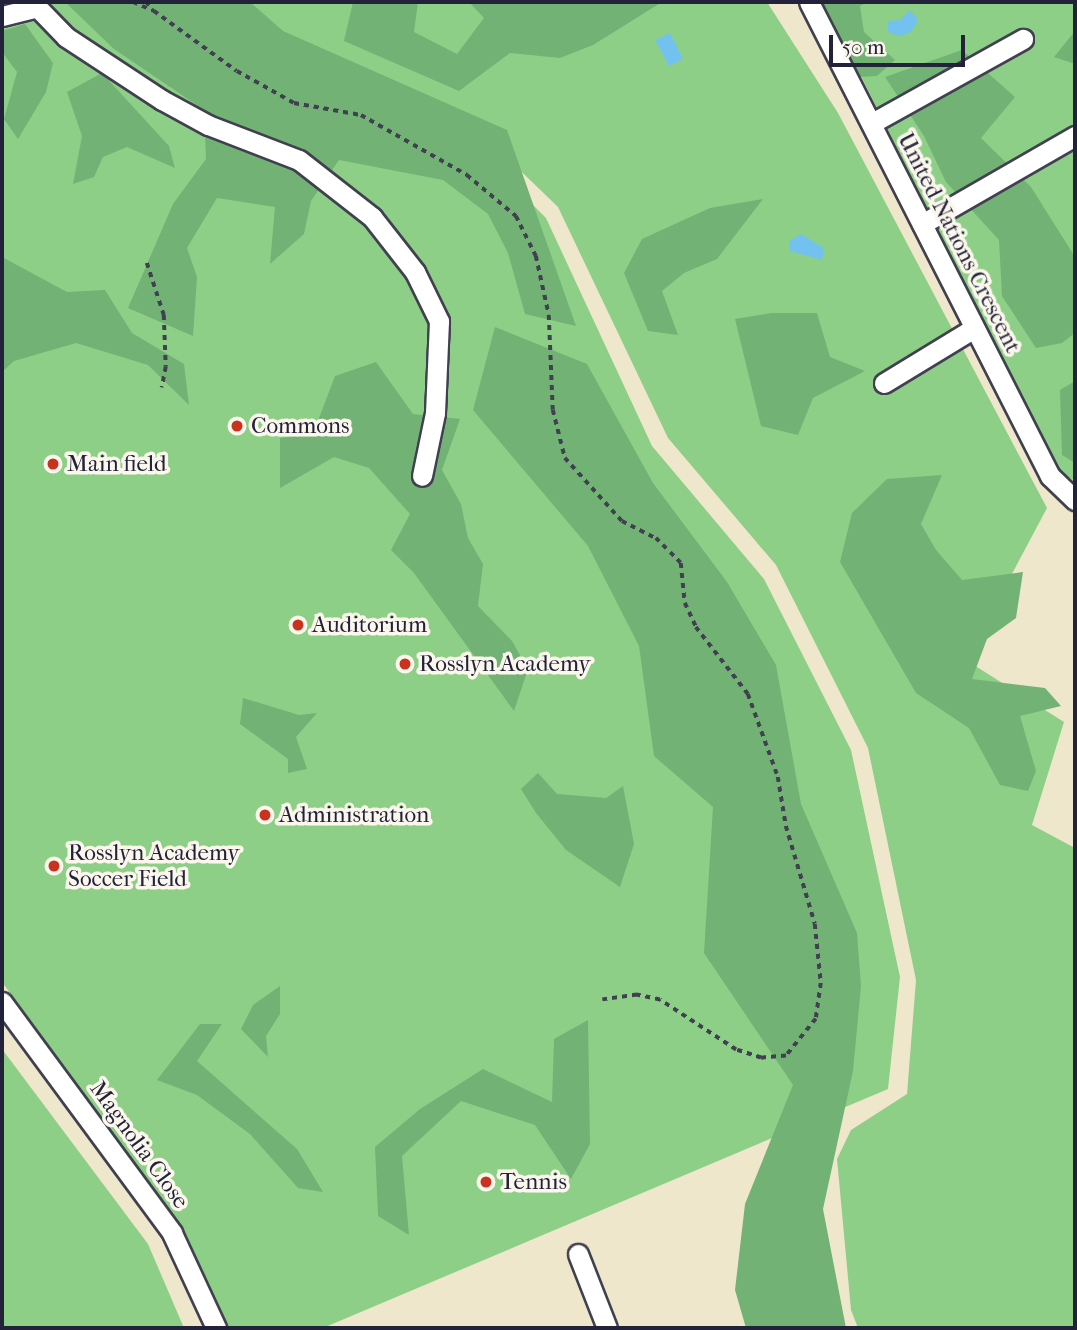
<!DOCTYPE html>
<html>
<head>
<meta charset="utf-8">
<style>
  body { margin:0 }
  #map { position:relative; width:1077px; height:1330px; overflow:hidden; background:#efe7cb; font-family:"IM FELL French Canon",serif }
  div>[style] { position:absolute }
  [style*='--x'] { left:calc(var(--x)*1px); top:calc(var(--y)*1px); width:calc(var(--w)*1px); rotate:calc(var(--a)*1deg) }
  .green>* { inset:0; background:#8ecf87 }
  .forest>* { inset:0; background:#72b274 }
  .water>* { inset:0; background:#73c1ee }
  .path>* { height:3.5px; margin-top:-1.75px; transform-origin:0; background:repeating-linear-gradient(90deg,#414051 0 5px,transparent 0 10px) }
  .roads { filter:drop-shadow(2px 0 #414051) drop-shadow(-2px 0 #414051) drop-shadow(0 2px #414051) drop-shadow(0 -2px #414051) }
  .minor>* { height:19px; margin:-9.5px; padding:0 9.5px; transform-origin:9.5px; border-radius:9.5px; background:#fff }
  .dots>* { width:19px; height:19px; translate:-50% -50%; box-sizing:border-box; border:4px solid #fbf7ec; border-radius:50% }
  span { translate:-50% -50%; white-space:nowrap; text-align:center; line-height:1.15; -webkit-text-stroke:7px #fbf7ec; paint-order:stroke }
  .street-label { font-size:23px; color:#22223b }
  .poi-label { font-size:23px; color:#22223b }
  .left { translate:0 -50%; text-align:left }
  .frame { position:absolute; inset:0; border:4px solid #22223b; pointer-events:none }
  .scale { position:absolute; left:829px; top:35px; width:136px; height:32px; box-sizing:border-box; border:4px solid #22223b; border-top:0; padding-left:9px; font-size:21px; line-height:24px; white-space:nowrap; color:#22223b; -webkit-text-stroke:5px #fbf7ec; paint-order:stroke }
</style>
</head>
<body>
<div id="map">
  <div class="green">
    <i style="clip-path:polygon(2px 2px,178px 2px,497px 169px,546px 218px,652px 446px,764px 579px,851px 750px,900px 977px,888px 1089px,323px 1328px,227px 1328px,180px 1225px,2px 982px)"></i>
    <i style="clip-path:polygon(214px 2px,767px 2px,838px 113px,1047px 508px,966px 660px,1064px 722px,1032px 825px,1075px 848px,1075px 1328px,858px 1328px,851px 1310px,837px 1159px,851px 1130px,907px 1094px,916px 980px,868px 748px,776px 565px,668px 438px,558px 207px,503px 154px)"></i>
    <i style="clip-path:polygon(824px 2px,1075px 2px,1075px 481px,1059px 472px)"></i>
    <i style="clip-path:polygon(2px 1049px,148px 1244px,184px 1328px,2px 1328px)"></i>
  </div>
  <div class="forest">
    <i style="clip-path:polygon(65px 2px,250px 2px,283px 31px,507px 130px,576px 326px,525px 314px,508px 253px,488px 214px,443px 180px,339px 160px,311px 201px,304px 234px,270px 264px,275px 207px,217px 198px,187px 248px,197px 277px,193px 336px,128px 308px,173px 204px,206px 159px,204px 110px,114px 49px)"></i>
    <i style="clip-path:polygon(353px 2px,418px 2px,414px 32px,457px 54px,484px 18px,469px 2px,662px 2px,593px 45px,560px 58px,510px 53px,459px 91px,344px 41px)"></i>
    <i style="clip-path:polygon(816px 2px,867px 2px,860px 6px,864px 32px,895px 60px,877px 76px,857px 77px)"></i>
    <i style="clip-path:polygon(25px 24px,53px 63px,46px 92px,18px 139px,4px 119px,17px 72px,2px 52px,2px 31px)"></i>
    <i style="clip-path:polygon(1075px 31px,1075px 64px,1054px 57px)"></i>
    <i style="clip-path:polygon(962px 50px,1015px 97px,981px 138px,1031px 187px,1075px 257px,1075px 333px,1062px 343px,1036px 348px,1002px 296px,999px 240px,946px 182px,924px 136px,885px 77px)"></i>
    <i style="clip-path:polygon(102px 73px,169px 146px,175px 168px,127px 147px,103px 157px,94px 177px,73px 184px,82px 136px,67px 92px)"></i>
    <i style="clip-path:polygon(763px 199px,717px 259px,684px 273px,662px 291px,678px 335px,648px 331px,624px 273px,642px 239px,710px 208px)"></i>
    <i style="clip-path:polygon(2px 257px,67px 292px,105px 290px,132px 333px,184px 364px,189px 405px,148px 365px,76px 343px,14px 361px,2px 372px)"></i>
    <i style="clip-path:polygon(772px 313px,817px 313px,830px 357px,865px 371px,813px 398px,798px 435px,761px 426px,735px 319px)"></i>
    <i style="clip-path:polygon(495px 327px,587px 364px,653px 483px,727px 582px,776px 665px,801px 804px,857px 933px,861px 986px,853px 1071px,823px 1209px,846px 1328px,746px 1328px,735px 1290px,745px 1204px,793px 1085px,704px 953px,713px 807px,654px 756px,639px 646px,588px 546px,473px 410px)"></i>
    <i style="clip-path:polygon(376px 362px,413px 414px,460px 419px,442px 470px,461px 504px,468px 538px,483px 564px,478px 606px,512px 641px,528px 669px,514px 711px,414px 573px,391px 550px,410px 514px,369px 468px,334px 457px,280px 488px,280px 438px,313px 434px,335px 376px)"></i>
    <i style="clip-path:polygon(1075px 381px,1075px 463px,1062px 455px,1060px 390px)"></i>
    <i style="clip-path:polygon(942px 475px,921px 524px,936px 550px,962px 580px,1023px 572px,1016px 618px,987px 639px,972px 679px,1045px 688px,1061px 706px,1020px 716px,1036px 771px,1028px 791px,1000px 785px,969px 728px,916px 693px,840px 562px,852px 513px,887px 479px)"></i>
    <i style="clip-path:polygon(243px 698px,299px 715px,317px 713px,296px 737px,307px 769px,288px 773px,288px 759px,240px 724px)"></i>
    <i style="clip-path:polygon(538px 773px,557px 794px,606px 798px,623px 786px,634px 844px,620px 887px,566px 850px,536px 813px,521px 789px)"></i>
    <i style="clip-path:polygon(280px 986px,280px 1014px,266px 1036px,268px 1057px,241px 1029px,253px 1005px)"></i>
    <i style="clip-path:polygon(588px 1020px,590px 1144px,571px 1179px,535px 1125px,461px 1101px,402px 1156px,409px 1235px,378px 1216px,375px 1147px,420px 1109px,483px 1069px,552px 1102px,554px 1039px)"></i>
    <i style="clip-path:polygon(200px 1024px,222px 1024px,197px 1061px,297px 1149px,323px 1192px,298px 1188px,250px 1134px,197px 1095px,157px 1080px)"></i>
  </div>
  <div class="water">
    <i style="clip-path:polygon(910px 10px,918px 20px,911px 32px,900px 36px,888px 32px,888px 21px,900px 20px)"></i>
    <i style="clip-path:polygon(670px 33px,683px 59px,669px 66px,655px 40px)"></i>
    <i style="clip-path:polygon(801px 234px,824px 248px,822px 260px,790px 251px,789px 241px)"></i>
  </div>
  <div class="path">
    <i style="--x:133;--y:2;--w:23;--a:23"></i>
    <i style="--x:154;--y:11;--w:102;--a:35.9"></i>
    <i style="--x:237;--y:71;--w:65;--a:29.3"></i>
    <i style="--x:294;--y:103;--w:68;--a:10.2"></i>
    <i style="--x:361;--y:115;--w:122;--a:29.5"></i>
    <i style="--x:467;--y:175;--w:64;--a:39.9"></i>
    <i style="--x:516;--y:216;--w:45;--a:63.4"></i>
    <i style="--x:536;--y:256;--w:60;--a:77.6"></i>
    <i style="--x:549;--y:315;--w:95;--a:87.6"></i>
    <i style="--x:553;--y:410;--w:49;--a:76"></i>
    <i style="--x:565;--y:458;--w:85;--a:47.9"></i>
    <i style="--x:622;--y:521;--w:38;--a:27"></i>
    <i style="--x:656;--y:538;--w:35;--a:45"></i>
    <i style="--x:681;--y:563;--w:40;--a:84.3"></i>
    <i style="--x:685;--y:603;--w:26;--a:65"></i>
    <i style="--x:696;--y:627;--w:85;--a:52.2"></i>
    <i style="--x:748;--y:694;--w:88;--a:70.1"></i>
    <i style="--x:778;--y:777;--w:50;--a:80.7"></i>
    <i style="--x:786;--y:826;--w:102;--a:73.5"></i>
    <i style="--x:815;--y:924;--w:59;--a:84.2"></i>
    <i style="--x:821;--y:983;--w:36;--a:98"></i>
    <i style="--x:816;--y:1019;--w:48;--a:129"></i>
    <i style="--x:786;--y:1056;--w:25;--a:175"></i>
    <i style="--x:761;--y:1058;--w:26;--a:-162"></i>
    <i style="--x:736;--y:1050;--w:91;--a:-146.7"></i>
    <i style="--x:660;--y:1000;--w:24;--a:-168"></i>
    <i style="--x:637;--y:995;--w:35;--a:172"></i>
    <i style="--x:146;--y:2;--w:10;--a:45"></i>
    <i style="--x:147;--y:263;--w:55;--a:71.9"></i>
    <i style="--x:164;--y:315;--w:52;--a:87.8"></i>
    <i style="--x:166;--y:367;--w:21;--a:101"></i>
  </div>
  <div class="roads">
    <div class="minor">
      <i style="--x:809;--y:2;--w:532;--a:63.05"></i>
      <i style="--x:1050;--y:476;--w:35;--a:44"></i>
      <i style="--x:2;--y:16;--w:36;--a:-14"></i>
      <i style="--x:37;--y:7;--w:42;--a:46"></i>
      <i style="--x:66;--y:37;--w:115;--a:33.3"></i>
      <i style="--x:162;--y:100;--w:52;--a:28.5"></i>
      <i style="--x:208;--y:125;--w:97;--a:21"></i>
      <i style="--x:299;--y:160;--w:93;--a:38"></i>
      <i style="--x:372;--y:217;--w:70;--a:52"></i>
      <i style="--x:415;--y:272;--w:55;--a:63.9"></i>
      <i style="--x:439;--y:321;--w:92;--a:92.5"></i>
      <i style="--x:435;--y:413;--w:64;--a:101.7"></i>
      <i style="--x:872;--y:123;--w:173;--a:-29.1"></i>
      <i style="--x:922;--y:224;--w:177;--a:-29.9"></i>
      <i style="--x:884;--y:383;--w:105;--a:-31.4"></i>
      <i style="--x:2;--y:1002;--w:287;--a:53.6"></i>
      <i style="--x:172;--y:1233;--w:105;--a:65.1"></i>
      <i style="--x:578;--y:1254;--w:79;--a:68.6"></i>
    </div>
  </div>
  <div class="dots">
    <i style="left:237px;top:426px;background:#c8321e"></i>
    <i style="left:53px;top:464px;background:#c8321e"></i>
    <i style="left:298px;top:625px;background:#c8321e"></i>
    <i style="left:405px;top:664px;background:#c8321e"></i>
    <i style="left:265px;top:815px;background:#c8321e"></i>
    <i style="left:54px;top:866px;background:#c8321e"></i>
    <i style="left:486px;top:1182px;background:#c8321e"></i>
  </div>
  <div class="street-label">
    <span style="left:959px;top:243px;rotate:63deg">United Nations Crescent</span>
    <span style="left:139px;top:1145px;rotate:54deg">Magnolia Close</span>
  </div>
  <div class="poi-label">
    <span class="left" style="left:251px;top:426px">Commons</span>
    <span class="left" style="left:67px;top:464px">Main field</span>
    <span class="left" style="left:312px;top:625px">Auditorium</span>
    <span class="left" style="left:419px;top:664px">Rosslyn Academy</span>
    <span class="left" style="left:279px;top:815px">Administration</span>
    <span class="left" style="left:68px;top:866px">Rosslyn Academy<br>Soccer Field</span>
    <span class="left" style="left:500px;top:1182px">Tennis</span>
  </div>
  <div class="frame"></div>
  <div class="scale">50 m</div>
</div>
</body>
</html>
